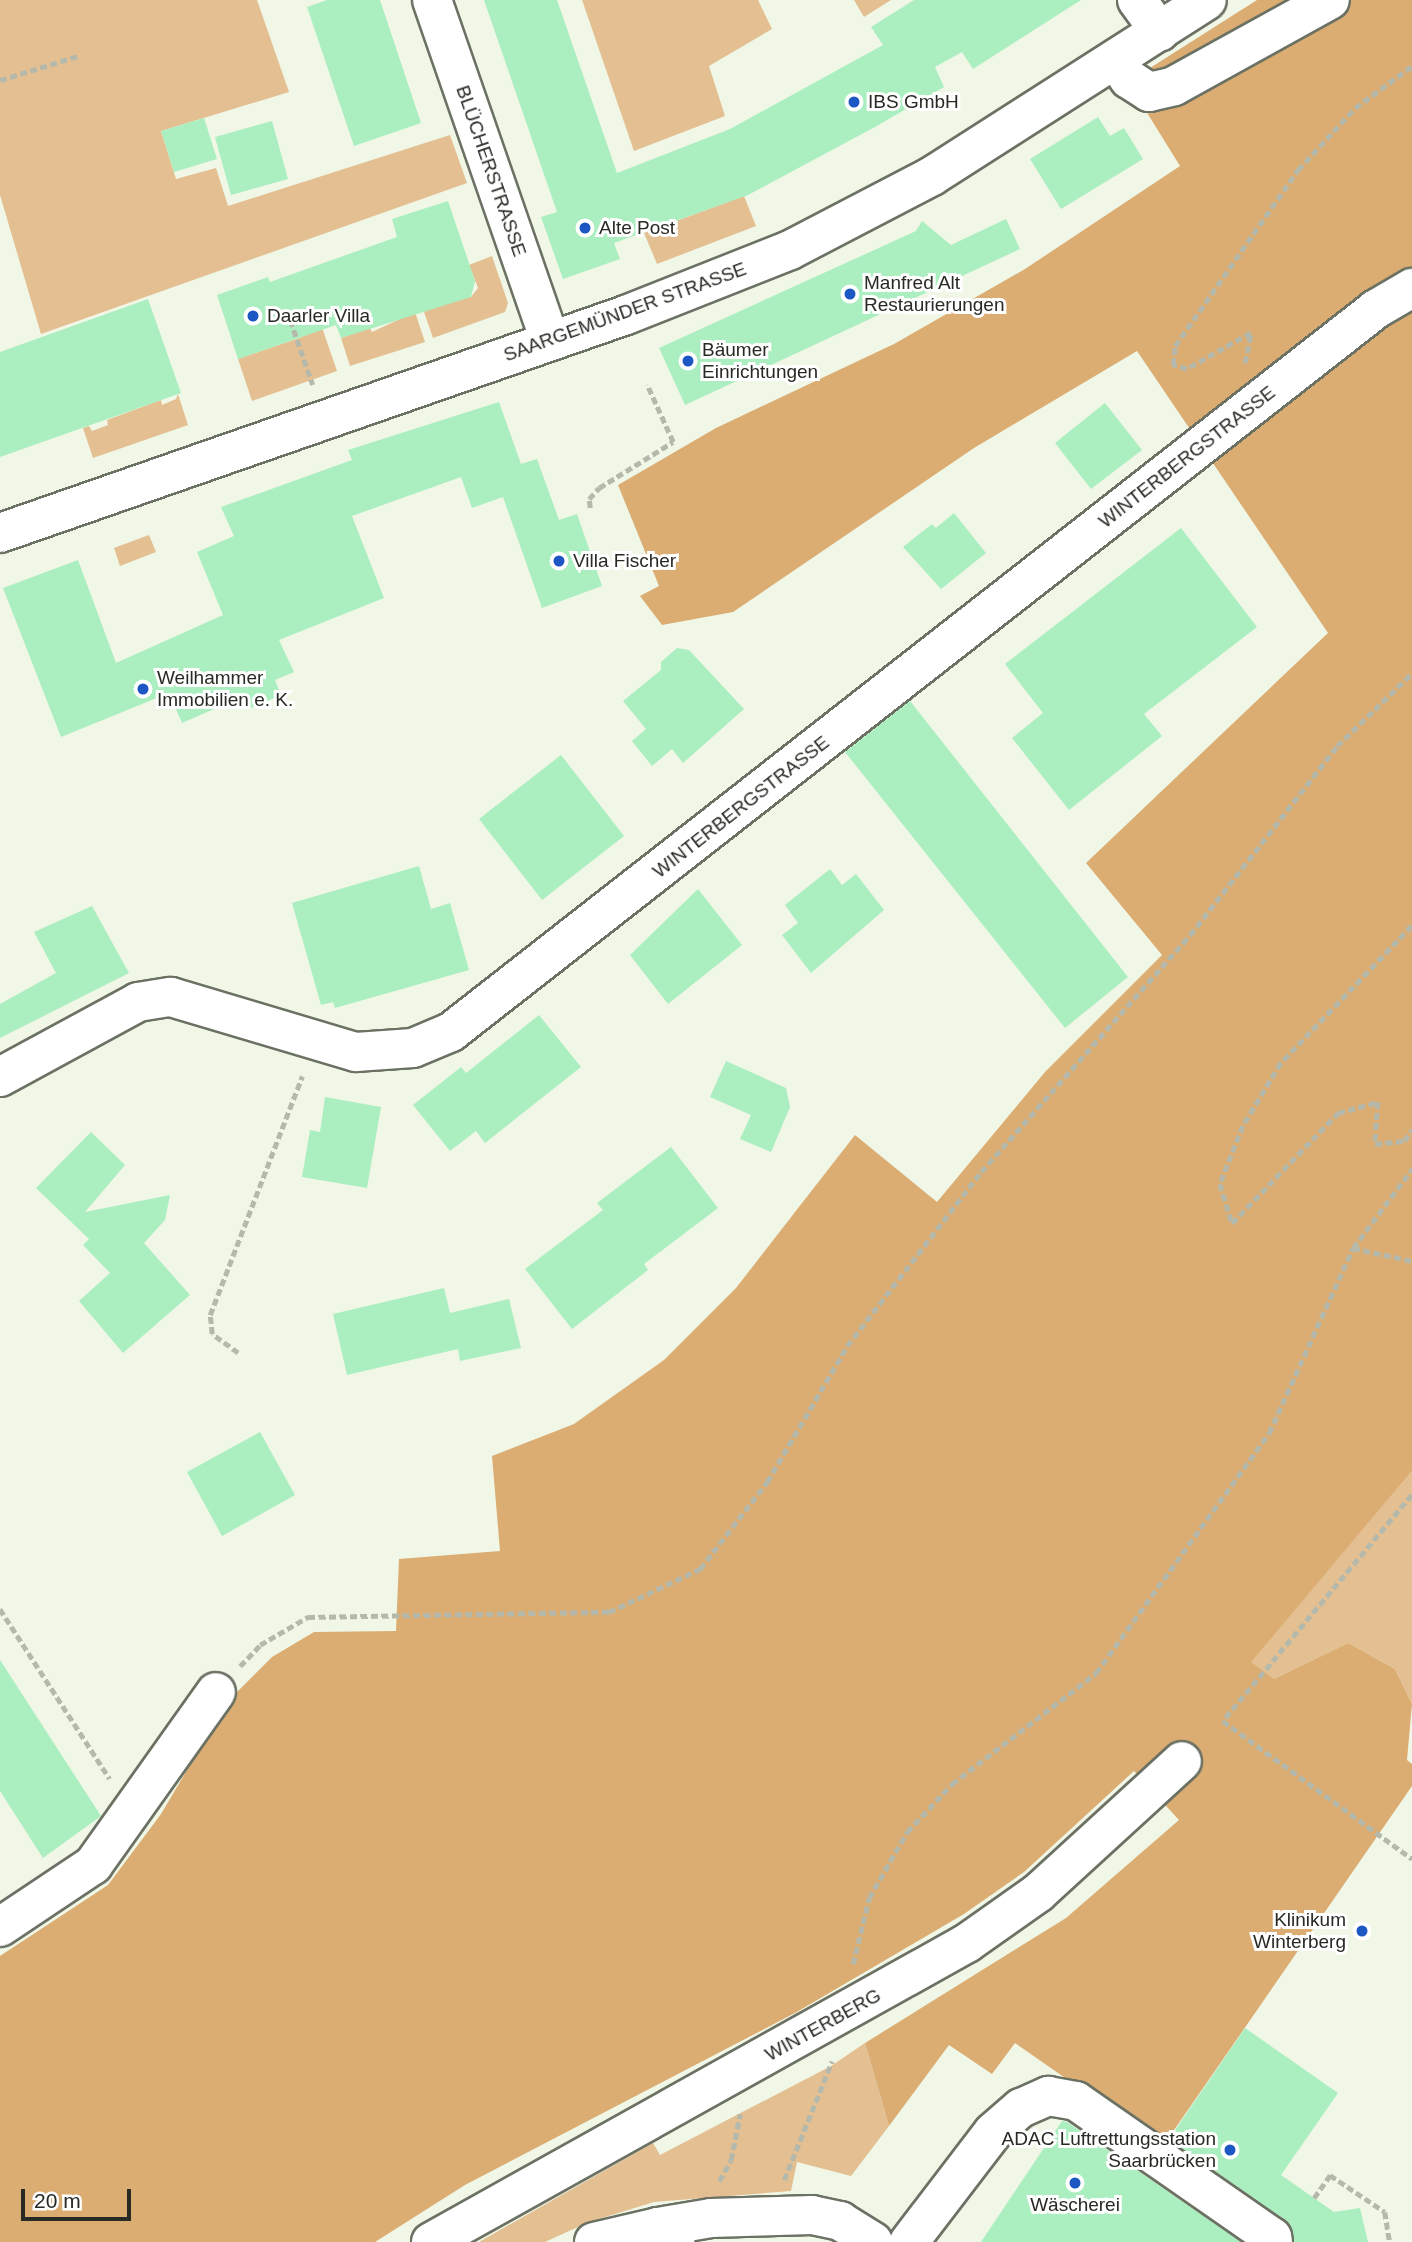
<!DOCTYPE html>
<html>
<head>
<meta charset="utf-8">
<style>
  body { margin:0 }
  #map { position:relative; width:1412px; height:2242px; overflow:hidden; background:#f0f7e7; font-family:Helvetica,sans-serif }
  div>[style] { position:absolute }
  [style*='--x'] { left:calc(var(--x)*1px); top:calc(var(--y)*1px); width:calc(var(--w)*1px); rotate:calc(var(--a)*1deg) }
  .green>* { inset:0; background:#e3bf91 }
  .forest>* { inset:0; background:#dbad72 }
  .building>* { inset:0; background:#abeebf }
  .path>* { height:4.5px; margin-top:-2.25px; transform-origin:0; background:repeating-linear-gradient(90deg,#b4b9ac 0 7px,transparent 0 10.5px) }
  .roads { filter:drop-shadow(2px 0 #6b7163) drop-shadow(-2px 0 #6b7163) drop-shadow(0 2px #6b7163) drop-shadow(0 -2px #6b7163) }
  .minor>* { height:38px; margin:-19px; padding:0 19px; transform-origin:19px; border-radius:19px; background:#fff }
  .dots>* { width:19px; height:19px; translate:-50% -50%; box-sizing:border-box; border:4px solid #fff; border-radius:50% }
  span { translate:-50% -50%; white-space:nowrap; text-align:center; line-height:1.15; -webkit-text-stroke:6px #fff; paint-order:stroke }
  .poi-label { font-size:19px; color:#282a24 }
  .left { translate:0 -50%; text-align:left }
  .right { translate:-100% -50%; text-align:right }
  .street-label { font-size:19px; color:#282a24 }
  .scale { position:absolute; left:21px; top:2189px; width:110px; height:32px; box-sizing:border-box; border:4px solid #282a24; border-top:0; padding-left:9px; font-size:21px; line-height:24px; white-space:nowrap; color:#282a24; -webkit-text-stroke:5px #fff; paint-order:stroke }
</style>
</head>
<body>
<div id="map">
  <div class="green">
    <i style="clip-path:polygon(0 0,257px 0,289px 92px,161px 131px,176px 179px,216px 168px,228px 206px,450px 135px,467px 183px,41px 334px,0 195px)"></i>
    <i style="clip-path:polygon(582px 0,758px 0,772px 29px,709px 66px,725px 116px,634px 151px)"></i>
    <i style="clip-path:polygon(854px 0,891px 0,864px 17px)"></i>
    <i style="clip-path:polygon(744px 196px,756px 226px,657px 264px,644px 233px)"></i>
    <i style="clip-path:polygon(492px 256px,508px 303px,505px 312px,433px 338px,423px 309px,471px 297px,478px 288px,469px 265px)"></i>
    <i style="clip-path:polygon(415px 312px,425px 342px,350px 366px,341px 338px,370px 328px,372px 332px)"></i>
    <i style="clip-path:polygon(317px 313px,337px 371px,252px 401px,238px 359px,302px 337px)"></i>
    <i style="clip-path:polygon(178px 394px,188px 425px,93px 458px,83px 428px,89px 426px,92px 431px,108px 425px,107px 420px,161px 400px,162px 405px,176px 399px)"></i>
    <i style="clip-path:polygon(149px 535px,156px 552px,120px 566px,114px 548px)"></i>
    <i style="clip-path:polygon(1412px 1471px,1412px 1704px,1395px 1669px,1348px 1643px,1274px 1679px,1250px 1662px)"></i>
    <i style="clip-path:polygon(865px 2043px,889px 2126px,851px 2176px,797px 2162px,791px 2191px,654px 2202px,589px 2222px,545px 2242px,479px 2242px,653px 2143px,660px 2155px,831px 2066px)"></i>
  </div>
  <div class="forest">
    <i style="clip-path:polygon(1257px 0,1412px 0,1412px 1471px,1251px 1662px,1274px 1679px,1348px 1643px,1395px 1669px,1412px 1704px,1407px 1760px,1412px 1764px,1412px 1786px,1163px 2146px,1015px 2043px,992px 2074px,949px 2045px,889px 2126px,865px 2043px,1066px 1918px,1179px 1820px,1134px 1771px,1024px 1872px,964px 1914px,795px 2013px,465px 2185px,375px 2242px,0 2242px,0 1956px,108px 1885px,161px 1814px,228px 1701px,272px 1657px,314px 1632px,396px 1631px,399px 1559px,500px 1551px,492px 1456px,574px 1424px,664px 1360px,736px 1288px,855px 1135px,937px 1202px,1045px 1072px,1162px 955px,1086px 863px,1328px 633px,1137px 351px,974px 448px,733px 612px,662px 625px,640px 596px,659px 586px,618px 485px,716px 428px,894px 344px,1025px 269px,1180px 166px,1128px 82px)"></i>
  </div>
  <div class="building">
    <i style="clip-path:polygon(327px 0,380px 0,421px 123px,354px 146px,307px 7px)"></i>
    <i style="clip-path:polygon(484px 0,557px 0,617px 173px,730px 129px,883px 45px,871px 27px,914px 0,1081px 0,973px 69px,962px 52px,935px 67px,944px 87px,875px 127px,748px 195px,614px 243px,620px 259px,563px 279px,541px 217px,557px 212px)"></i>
    <i style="clip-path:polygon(1098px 117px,1110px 136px,1124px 128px,1143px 159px,1061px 209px,1030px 159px)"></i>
    <i style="clip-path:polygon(204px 118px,217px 159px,174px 172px,161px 131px)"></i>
    <i style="clip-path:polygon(272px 121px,288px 179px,231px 195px,215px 137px)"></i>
    <i style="clip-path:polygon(448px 201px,475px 281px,471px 297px,341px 338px,336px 325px,238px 359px,217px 295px,268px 277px,270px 282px,397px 237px,392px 219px)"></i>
    <i style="clip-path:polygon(1006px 219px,1020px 249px,685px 405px,659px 348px,916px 231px,922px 221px,951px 245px)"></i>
    <i style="clip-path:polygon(148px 299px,181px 393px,0 457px,0 352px)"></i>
    <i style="clip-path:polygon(499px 402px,521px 464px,537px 459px,559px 520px,577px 514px,602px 586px,542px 608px,503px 497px,472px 508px,461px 477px,352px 516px,384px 598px,279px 640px,294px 672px,275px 680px,281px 695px,249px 709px,244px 696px,182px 723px,169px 693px,61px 737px,3px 588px,78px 560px,116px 663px,223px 615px,197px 552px,234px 536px,221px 507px,352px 460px,348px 450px)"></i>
    <i style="clip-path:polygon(1105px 403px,1142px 450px,1091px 489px,1055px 443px)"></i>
    <i style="clip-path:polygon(954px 513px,986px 553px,941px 589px,903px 547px,932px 524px,936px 528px)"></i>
    <i style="clip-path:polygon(1181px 528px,1257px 627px,1144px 714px,1162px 736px,1069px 810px,1012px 738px,1043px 713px,1005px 664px)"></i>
    <i style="clip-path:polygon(677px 648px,689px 650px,744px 709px,683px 763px,672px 749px,652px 766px,632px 741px,646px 729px,623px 701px,661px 670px,661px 662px)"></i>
    <i style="clip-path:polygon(910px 701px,1128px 977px,1065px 1028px,845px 752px)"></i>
    <i style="clip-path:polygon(561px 755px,624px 836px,542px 900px,479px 819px)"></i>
    <i style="clip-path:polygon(419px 866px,431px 909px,450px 903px,469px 970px,335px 1008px,333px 1002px,321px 1005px,292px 903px)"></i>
    <i style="clip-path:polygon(830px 869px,842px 885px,856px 874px,884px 910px,811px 973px,782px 935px,798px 923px,785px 905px)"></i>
    <i style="clip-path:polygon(698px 889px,742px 945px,668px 1004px,630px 955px)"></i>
    <i style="clip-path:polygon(92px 906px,129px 973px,0 1038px,0 1004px,56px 973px,34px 932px)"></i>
    <i style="clip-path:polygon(539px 1015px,581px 1067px,485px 1143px,476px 1131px,450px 1151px,413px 1105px,461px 1067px,466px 1073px)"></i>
    <i style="clip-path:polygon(726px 1061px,786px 1088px,790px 1107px,771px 1152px,740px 1139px,751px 1115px,710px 1097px)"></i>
    <i style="clip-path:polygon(325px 1097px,381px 1107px,367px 1188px,302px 1177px,310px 1130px,320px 1132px)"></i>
    <i style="clip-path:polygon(91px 1132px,125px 1165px,85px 1212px,170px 1195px,165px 1220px,144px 1243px,190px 1295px,123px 1353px,79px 1301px,110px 1273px,83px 1245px,89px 1239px,36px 1188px)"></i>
    <i style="clip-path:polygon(671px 1147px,718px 1208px,644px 1264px,648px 1270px,572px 1329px,525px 1269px,603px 1210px,597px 1203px)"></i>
    <i style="clip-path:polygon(444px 1288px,450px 1313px,509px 1299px,521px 1348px,460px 1361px,458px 1349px,347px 1375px,333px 1314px)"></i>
    <i style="clip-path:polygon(260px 1432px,295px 1495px,222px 1536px,187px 1472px)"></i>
    <i style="clip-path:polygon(0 1660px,101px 1816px,43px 1858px,0 1791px)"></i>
    <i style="clip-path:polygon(1245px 2028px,1338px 2093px,1281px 2175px,1334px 2212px,1360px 2208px,1368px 2242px,1294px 2242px,1284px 2219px,1169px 2139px)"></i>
    <i style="clip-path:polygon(1062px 2121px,1067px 2122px,1241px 2242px,981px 2242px)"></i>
  </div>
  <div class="path">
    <i style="--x:0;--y:80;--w:82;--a:-17.1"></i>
    <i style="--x:287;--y:310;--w:79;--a:70.9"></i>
    <i style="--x:1245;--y:363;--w:31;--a:-79"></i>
    <i style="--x:1251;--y:333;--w:73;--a:150.6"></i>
    <i style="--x:1187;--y:369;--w:15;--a:-164"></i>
    <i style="--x:1173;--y:365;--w:19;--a:-84"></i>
    <i style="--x:1175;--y:346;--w:215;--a:-55.1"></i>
    <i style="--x:1298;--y:170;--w:84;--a:-47.4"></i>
    <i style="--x:1355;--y:108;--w:71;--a:-36.4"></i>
    <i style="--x:590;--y:508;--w:9;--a:-96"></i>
    <i style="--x:589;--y:499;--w:15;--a:-48"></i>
    <i style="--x:599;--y:488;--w:87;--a:-31.9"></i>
    <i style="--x:673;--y:442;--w:63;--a:-114.5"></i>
    <i style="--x:1412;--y:926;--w:190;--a:133.7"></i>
    <i style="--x:1281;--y:1063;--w:74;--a:121.1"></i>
    <i style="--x:1243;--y:1126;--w:62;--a:111.6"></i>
    <i style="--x:1220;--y:1184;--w:41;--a:72.9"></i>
    <i style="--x:1232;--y:1223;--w:153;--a:-46.1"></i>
    <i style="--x:1338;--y:1113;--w:41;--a:-15.4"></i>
    <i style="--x:1378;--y:1102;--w:42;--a:94.1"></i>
    <i style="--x:1375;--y:1144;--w:29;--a:-6"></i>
    <i style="--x:1404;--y:1141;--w:14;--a:-54"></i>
    <i style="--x:1353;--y:1248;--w:60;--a:12.4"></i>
    <i style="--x:238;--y:1353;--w:32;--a:-144"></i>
    <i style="--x:212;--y:1334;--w:19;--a:-96"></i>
    <i style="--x:210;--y:1315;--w:256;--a:-68.9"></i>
    <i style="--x:1412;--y:1495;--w:295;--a:129.9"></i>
    <i style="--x:1223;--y:1721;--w:234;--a:36.1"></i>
    <i style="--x:0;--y:1609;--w:202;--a:57.1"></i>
    <i style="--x:240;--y:1666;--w:29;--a:-46"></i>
    <i style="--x:260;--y:1645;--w:56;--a:-30.3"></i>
    <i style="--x:308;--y:1617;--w:301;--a:-1"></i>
    <i style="--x:609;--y:1612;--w:101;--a:-25.3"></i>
    <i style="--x:700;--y:1569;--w:110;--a:-52.4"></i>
    <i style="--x:767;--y:1482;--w:158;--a:-59.5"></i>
    <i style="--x:847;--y:1346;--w:220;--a:-52.4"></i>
    <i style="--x:981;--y:1172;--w:316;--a:-48.6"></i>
    <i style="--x:1190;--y:935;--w:239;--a:-52.1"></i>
    <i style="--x:1337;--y:746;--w:105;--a:-44.2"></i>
    <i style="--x:853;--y:1964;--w:68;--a:-76.4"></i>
    <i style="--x:869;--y:1898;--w:76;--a:-60.1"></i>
    <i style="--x:907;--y:1832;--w:66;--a:-46.8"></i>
    <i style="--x:952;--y:1784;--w:182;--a:-37.6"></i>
    <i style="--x:1096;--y:1673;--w:296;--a:-54.2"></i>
    <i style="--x:1269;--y:1433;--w:203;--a:-65.6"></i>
    <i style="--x:1353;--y:1248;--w:99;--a:-53.2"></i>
    <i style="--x:784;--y:2180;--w:128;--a:-68"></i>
    <i style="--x:719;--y:2181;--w:24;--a:-60"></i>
    <i style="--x:731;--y:2160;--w:47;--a:-78.9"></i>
    <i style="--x:1314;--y:2198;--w:28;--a:-55"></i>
    <i style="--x:1330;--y:2175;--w:66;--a:33.9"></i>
    <i style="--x:1385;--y:2212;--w:30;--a:81"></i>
  </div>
  <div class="roads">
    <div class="minor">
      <i style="--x:432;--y:0;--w:361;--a:70.9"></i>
      <i style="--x:1137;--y:0;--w:39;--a:54"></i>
      <i style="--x:1116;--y:60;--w:23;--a:56"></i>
      <i style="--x:1129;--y:79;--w:24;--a:33"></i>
      <i style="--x:1149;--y:92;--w:26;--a:-13"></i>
      <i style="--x:1174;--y:86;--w:178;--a:-28.9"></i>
      <i style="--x:0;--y:533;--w:663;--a:-19.2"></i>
      <i style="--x:626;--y:315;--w:176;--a:-21.6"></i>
      <i style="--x:790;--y:250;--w:160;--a:-27.5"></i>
      <i style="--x:932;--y:176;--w:326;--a:-32.6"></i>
      <i style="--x:0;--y:1077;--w:157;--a:-28.5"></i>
      <i style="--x:138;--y:1002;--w:33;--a:-9"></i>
      <i style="--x:171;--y:997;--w:193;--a:16.6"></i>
      <i style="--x:356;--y:1052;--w:57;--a:-4"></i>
      <i style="--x:413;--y:1048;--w:41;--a:-22.8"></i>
      <i style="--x:451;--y:1032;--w:1174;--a:-38.01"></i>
      <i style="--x:1376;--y:309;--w:42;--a:-30.3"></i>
      <i style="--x:0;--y:1927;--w:112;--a:-33.7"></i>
      <i style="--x:93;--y:1865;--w:212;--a:-54.6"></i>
      <i style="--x:658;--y:2227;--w:54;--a:-9.6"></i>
      <i style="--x:711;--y:2218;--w:101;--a:-1.7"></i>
      <i style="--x:812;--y:2215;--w:29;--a:12"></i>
      <i style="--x:840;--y:2221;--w:39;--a:32"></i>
      <i style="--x:431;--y:2242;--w:614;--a:-29.15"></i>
      <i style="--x:967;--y:1943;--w:87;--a:-35.2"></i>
      <i style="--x:1038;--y:1893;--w:195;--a:-42.5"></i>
      <i style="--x:594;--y:2242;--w:66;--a:-13.2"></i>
      <i style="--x:658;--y:2227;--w:23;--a:41"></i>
      <i style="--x:909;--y:2242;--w:138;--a:-52.6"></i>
      <i style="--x:993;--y:2132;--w:37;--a:-41"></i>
      <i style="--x:1021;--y:2108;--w:30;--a:-24"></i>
      <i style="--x:1048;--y:2096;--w:28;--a:10"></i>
      <i style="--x:1076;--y:2101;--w:239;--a:34.8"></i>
      <i style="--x:1272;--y:2237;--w:5;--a:79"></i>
    </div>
  </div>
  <div class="dots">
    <i style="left:854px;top:102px;background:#1d57c3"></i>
    <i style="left:585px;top:228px;background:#1d57c3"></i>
    <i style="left:850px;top:294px;background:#1d57c3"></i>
    <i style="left:253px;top:316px;background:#1d57c3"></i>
    <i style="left:688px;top:361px;background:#1d57c3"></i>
    <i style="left:559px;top:561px;background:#1d57c3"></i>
    <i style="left:143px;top:689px;background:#1d57c3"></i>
    <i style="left:1362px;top:1931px;background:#1d57c3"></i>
    <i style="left:1230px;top:2150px;background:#1d57c3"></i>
    <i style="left:1075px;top:2183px;background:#1d57c3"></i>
  </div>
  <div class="poi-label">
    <span class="left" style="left:868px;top:102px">IBS GmbH</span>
    <span class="left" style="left:599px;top:228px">Alte Post</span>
    <span class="left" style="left:864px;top:294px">Manfred Alt<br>Restaurierungen</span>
    <span class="left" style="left:267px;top:316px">Daarler Villa</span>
    <span class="left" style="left:702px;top:361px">Bäumer<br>Einrichtungen</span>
    <span class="left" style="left:573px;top:561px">Villa Fischer</span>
    <span class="left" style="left:157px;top:689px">Weilhammer<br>Immobilien e. K.</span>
    <span class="right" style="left:1346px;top:1931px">Klinikum<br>Winterberg</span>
    <span class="right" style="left:1216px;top:2150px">ADAC Luftrettungsstation<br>Saarbrücken</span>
    <span style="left:1075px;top:2205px">Wäscherei</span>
  </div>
  <div class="street-label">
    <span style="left:491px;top:171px;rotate:71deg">BLÜCHERSTRASSE</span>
    <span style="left:625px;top:312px;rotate:-20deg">SAARGEMÜNDER STRASSE</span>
    <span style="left:1187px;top:457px;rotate:-38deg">WINTERBERGSTRASSE</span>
    <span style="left:741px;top:807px;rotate:-38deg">WINTERBERGSTRASSE</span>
    <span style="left:823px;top:2025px;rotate:-29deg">WINTERBERG</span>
  </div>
  <div class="scale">20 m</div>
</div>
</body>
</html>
